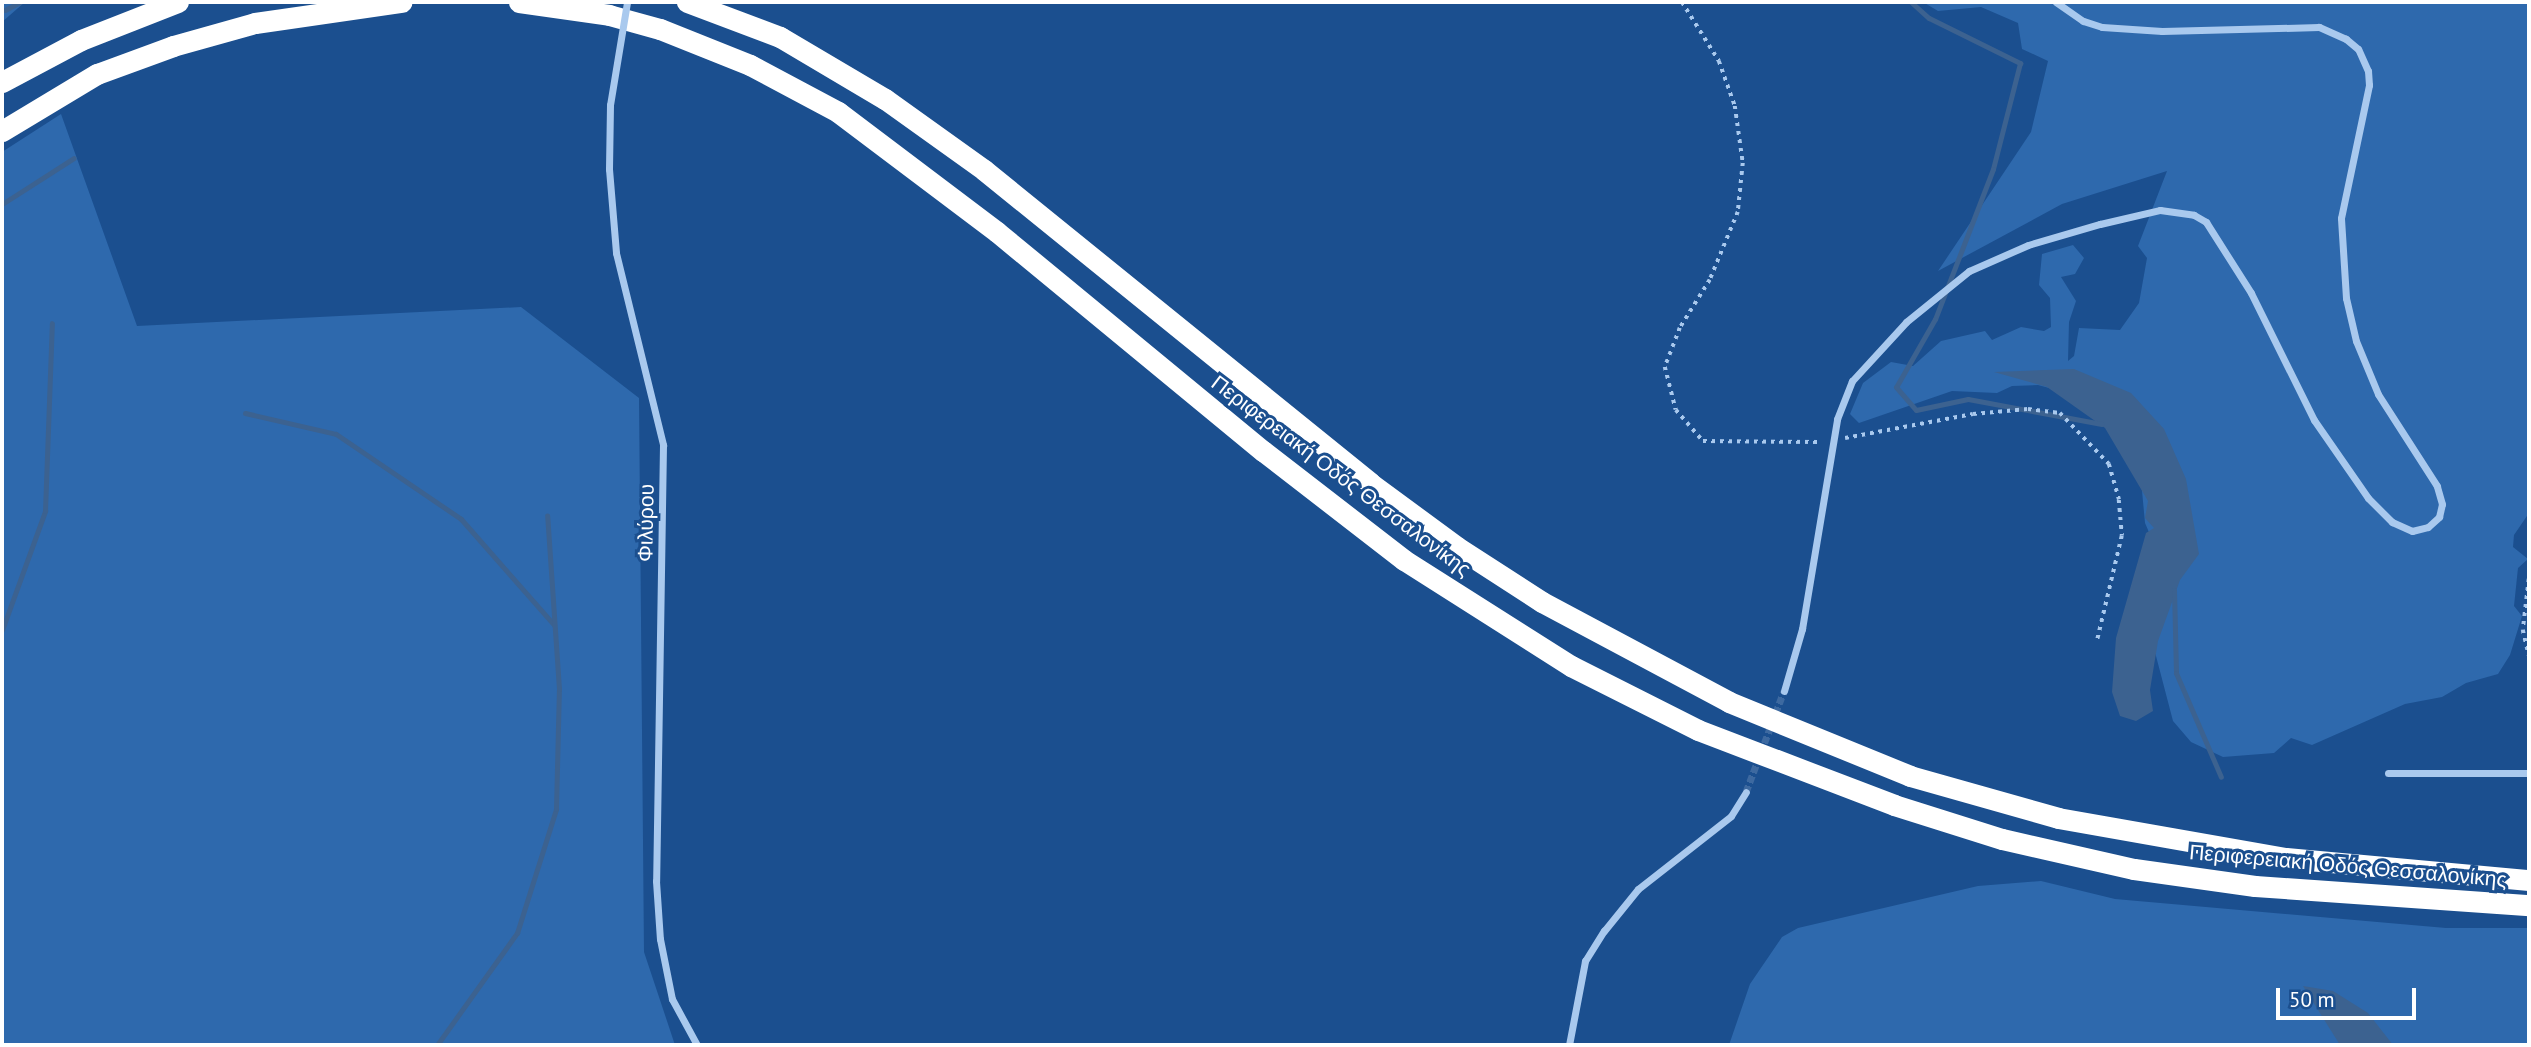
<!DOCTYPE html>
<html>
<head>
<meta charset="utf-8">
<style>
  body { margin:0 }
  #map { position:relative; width:2531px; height:1047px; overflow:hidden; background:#1b4f8f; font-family:"PT Sans",sans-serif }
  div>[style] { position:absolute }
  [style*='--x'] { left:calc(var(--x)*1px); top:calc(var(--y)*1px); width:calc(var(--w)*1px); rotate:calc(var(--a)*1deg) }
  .green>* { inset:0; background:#2e69ad }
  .water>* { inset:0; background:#3c6290 }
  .stream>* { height:5px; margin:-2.5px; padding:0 2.5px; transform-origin:2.5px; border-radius:2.5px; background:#3c6290 }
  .street-tunnel>* { height:7px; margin-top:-3.5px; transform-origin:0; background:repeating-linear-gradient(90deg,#3d69a0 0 7px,transparent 0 10.5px) }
  .path>* { height:3.5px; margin-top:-1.75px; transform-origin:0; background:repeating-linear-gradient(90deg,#a9c9ee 0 3.5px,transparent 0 8.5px) }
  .street>* { height:7px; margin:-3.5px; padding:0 3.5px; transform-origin:3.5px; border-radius:3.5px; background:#a9c9ee }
  .highway>* { height:21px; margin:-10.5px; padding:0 10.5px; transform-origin:10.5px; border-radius:10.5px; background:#fff }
  .street-bridge>* { height:7px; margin:-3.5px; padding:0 3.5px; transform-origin:3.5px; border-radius:3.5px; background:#a9c9ee }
  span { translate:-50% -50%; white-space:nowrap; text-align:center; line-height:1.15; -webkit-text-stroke:6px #1b4f8f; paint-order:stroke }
  .street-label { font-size:21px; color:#fff }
  .frame { position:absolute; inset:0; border:4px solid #fff; pointer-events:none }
  .scale { position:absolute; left:2276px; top:988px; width:140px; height:32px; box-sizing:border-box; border:4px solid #fff; border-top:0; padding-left:9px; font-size:21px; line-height:24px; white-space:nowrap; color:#fff; -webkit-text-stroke:5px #1b4f8f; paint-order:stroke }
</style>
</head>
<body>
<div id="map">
  <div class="green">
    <i style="clip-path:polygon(2px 2px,25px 2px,2px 22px)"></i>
    <i style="clip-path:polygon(1923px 2px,2529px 2px,2529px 513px,2514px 535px,2513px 547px,2528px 559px,2518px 568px,2514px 606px,2522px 616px,2510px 655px,2498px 674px,2466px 683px,2442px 697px,2405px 704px,2312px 745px,2291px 738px,2274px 753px,2223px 757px,2191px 742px,2173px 721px,2139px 591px,2151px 537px,2145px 523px,2137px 437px,2064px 392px,2038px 385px,2012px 386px,1997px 393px,1952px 391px,1859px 423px,1850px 414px,1863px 383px,1891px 362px,1913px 366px,1941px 341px,1985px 331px,1992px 340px,2021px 327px,2044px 331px,2051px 327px,2050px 298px,2039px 285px,2042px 254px,2073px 245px,2084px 258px,2075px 274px,2061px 277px,2076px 301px,2069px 322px,2068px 361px,2074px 356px,2079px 328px,2120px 330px,2139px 303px,2147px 258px,2138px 246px,2167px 171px,2062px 204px,1938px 271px,2031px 132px,2048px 61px,2022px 49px,2018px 23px,1981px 7px,1938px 11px)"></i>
    <i style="clip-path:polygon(61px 114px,137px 326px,521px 307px,639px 398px,644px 952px,675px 1045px,2px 1045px,2px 152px)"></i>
    <i style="clip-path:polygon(2041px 881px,2115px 899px,2446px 928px,2529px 928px,2529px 1045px,1729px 1045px,1750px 984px,1782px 937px,1798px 928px,1978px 886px)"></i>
  </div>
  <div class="water">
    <i style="clip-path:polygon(2074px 369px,2131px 393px,2164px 429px,2186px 479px,2199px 554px,2180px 580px,2158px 641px,2150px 690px,2153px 711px,2136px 721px,2120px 716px,2112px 692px,2116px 638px,2146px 533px,2154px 528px,2145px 518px,2148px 501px,2105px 428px,2047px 387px,1994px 372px)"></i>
    <i style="clip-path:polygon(2303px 986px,2333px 991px,2368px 1013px,2393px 1045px,2340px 1045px)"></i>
  </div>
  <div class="stream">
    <i style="--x:1911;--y:2;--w:24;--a:42"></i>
    <i style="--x:1929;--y:18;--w:102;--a:26.3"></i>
    <i style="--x:2020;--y:63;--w:109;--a:104.3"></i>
    <i style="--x:1993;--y:169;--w:161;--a:111.1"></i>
    <i style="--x:1935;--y:319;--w:78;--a:119.8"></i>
    <i style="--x:1896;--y:387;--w:30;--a:49"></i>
    <i style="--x:1916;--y:410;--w:53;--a:-11.9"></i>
    <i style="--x:1968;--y:399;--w:136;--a:10.6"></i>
    <i style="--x:5;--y:10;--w:17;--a:-28"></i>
    <i style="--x:2;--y:204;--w:85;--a:-32.6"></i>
    <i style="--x:245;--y:413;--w:93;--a:13"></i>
    <i style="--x:336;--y:434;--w:151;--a:34.2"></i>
    <i style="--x:461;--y:519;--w:141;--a:48.7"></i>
    <i style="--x:2174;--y:590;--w:83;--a:88.6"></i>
    <i style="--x:2176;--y:673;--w:113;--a:66.6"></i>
    <i style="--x:2;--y:630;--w:127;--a:-70.1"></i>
    <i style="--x:45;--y:511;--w:188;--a:-87.9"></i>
    <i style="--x:437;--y:1045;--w:138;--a:-54.5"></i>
    <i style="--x:517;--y:933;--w:130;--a:-72.5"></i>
    <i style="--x:556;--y:809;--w:120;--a:-88.6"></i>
    <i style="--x:559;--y:689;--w:174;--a:-93.9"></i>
  </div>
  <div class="street-tunnel">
    <i style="--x:1746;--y:792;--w:108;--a:-69.4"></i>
  </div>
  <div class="path">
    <i style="--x:1682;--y:2;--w:70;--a:57.9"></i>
    <i style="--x:1719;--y:61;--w:48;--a:70.4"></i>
    <i style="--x:1735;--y:106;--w:58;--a:82"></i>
    <i style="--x:1743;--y:163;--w:49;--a:95.8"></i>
    <i style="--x:1738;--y:212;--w:74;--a:112.4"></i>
    <i style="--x:1710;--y:280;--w:57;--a:122"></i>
    <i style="--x:1680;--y:328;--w:42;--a:111"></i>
    <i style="--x:1665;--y:367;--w:44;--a:75.7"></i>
    <i style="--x:1676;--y:410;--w:41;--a:48.9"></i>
    <i style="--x:1703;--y:441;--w:118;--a:0.5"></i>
    <i style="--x:1845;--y:438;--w:130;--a:-10.6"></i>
    <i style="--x:1973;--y:414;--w:55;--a:-5.2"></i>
    <i style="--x:2028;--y:409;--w:32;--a:7"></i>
    <i style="--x:2060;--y:413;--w:71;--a:46.1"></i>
    <i style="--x:2109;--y:464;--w:37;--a:74"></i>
    <i style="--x:2119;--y:500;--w:36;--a:85"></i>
    <i style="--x:2122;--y:536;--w:109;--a:103.3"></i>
    <i style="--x:2529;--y:579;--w:51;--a:96.7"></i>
    <i style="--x:2523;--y:630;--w:26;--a:77"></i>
  </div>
  <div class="street">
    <i style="--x:610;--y:105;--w:64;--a:90.9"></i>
    <i style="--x:609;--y:169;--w:84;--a:85.2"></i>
    <i style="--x:616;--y:253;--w:198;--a:76.2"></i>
    <i style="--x:663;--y:445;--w:436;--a:90.9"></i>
    <i style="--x:656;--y:881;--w:58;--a:86.1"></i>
    <i style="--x:660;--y:939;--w:61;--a:78.7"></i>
    <i style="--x:672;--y:999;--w:52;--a:61.5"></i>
    <i style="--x:1784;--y:691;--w:65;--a:-73.8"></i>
    <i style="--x:1802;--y:629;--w:213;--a:-80.5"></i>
    <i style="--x:1837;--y:419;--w:41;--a:-68.5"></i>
    <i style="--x:1852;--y:381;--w:80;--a:-47.5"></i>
    <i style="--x:1906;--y:322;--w:81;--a:-39"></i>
    <i style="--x:1969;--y:271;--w:64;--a:-23.8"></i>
    <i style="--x:2028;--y:245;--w:75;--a:-16.3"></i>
    <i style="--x:2100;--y:224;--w:62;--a:-13.1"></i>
    <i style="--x:2160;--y:210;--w:34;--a:8"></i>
    <i style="--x:2194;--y:215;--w:14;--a:30"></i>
    <i style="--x:2206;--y:222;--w:84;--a:57.6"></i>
    <i style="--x:2251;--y:293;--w:142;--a:63.6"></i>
    <i style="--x:2314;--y:420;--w:95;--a:55.3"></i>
    <i style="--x:2368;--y:498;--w:34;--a:45"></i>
    <i style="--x:2392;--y:522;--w:22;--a:24"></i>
    <i style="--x:2412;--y:531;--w:16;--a:-14"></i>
    <i style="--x:2428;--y:527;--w:15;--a:-42"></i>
    <i style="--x:2439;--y:517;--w:13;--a:-77"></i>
    <i style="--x:2442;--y:504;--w:19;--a:-106"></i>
    <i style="--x:2437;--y:486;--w:109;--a:-122.7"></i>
    <i style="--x:2378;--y:394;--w:57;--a:-112.5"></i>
    <i style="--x:2356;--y:341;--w:44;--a:-103.1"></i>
    <i style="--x:2346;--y:298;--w:80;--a:-93.6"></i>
    <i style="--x:2341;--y:218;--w:136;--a:-78.1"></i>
    <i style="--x:2369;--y:85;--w:14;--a:-94"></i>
    <i style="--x:2368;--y:71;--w:24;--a:-114"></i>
    <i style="--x:2358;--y:49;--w:16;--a:-140"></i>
    <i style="--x:2346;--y:39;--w:30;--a:-156"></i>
    <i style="--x:2319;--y:27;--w:157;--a:178.5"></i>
    <i style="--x:2162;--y:31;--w:60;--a:-176.2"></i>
    <i style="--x:2102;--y:27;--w:20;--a:-162"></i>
    <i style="--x:2083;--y:21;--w:33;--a:-145"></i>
    <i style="--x:2388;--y:773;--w:141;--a:0"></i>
    <i style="--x:1569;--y:1045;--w:86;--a:-79.2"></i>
    <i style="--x:1585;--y:961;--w:36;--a:-58"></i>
    <i style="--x:1604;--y:931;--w:54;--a:-51"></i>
    <i style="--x:1638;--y:889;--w:118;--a:-38.1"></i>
    <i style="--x:1731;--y:816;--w:28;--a:-58"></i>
  </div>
  <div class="highway">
    <i style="--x:519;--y:2;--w:91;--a:8.2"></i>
    <i style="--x:609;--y:15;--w:53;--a:15.4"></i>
    <i style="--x:660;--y:29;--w:97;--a:21.8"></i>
    <i style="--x:750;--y:65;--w:100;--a:28.1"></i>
    <i style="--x:838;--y:112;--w:199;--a:37"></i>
    <i style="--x:997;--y:232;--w:345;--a:39.5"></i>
    <i style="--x:1263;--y:451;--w:178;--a:37.7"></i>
    <i style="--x:1404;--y:560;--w:198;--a:32.4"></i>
    <i style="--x:1571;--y:666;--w:142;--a:26.7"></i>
    <i style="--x:1698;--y:730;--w:210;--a:20.9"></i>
    <i style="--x:1894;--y:805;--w:113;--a:17.5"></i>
    <i style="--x:2002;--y:839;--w:135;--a:12.8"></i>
    <i style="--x:2134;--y:869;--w:122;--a:8"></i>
    <i style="--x:2255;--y:886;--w:275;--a:4"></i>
    <i style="--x:687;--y:2;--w:99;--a:20.6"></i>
    <i style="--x:780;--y:37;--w:122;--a:30.6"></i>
    <i style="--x:885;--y:99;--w:122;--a:35.6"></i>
    <i style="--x:984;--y:170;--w:497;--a:39"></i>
    <i style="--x:1370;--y:483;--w:108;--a:36.3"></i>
    <i style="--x:1457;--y:547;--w:101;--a:32.9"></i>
    <i style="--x:1542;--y:602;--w:212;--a:28.1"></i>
    <i style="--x:1729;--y:702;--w:196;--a:22.2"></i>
    <i style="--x:1910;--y:776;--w:154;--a:15.8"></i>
    <i style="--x:2058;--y:818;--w:231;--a:10"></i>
    <i style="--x:2286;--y:858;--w:244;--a:5.2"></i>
    <i style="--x:2;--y:82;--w:89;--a:-28"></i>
    <i style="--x:81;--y:40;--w:104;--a:-21.4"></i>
    <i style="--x:2;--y:131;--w:111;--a:-31"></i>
    <i style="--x:97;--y:74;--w:81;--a:-20.2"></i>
    <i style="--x:173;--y:46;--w:85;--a:-15.7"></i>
    <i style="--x:255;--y:23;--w:148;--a:-8.2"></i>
  </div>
  <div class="street-bridge">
    <i style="--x:610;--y:105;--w:104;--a:-80.6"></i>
  </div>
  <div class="street-label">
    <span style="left:1341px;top:476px;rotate:37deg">Περιφερειακή Οδός Θεσσαλονίκης</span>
    <span style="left:646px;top:523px;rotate:-89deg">Φιλύρου</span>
    <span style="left:2348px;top:866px;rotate:5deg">Περιφερειακή Οδός Θεσσαλονίκης</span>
  </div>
  <div class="frame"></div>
  <div class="scale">50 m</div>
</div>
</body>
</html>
